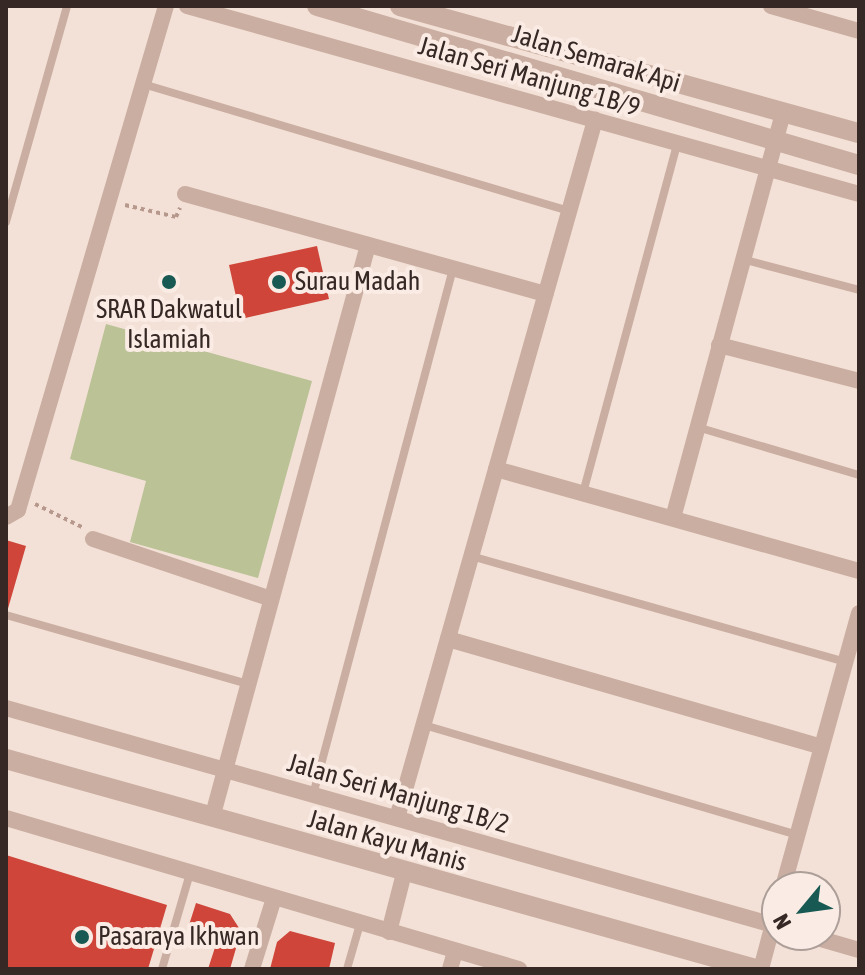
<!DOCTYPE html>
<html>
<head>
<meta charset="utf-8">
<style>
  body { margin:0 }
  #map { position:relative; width:865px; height:975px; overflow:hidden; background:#f3e1d7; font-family:"Asap Condensed",sans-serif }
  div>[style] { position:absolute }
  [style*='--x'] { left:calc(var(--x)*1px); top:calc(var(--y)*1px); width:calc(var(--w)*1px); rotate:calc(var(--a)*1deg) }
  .green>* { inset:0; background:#bbc296 }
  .building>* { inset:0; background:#cf4539 }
  .path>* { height:4px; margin-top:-2px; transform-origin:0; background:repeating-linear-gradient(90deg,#b7988d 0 4px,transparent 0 8px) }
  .service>* { height:8px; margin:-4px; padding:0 4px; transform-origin:4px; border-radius:4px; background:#cbaea2 }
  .minor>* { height:16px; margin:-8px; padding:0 8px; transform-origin:8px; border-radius:8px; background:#cbaea2 }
  .tertiary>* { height:20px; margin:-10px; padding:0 10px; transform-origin:10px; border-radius:10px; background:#cbaea2 }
  .dots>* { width:22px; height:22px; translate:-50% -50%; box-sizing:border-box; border:4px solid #faece4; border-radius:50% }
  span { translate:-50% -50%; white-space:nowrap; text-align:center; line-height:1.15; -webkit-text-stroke:8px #faece4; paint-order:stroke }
  .street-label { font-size:26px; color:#362825 }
  .poi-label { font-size:26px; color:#362825 }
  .left { translate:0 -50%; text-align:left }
  .frame { position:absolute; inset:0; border:8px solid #362825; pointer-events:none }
  .north { position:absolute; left:761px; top:871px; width:80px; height:80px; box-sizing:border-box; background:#faece4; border:2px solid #ac9e98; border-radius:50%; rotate:241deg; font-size:22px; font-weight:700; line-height:32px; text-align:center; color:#362825 }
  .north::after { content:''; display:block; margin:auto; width:28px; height:36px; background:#185a53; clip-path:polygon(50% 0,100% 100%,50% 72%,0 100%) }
</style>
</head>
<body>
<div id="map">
  <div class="green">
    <i style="clip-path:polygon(106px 324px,312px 381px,258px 578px,130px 542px,146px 481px,70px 459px)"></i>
  </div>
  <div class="building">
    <i style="clip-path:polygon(317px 246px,329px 299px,241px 319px,229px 265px)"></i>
    <i style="clip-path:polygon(6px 540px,26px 546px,7px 612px,6px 612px)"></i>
    <i style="clip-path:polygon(6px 855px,167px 905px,148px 969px,6px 969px)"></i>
    <i style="clip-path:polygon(196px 903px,230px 914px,241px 931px,230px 969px,208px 969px,219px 935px,189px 925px)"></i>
    <i style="clip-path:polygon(290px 931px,335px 943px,329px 969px,270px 969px,277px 942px)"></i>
  </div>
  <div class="path">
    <i style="--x:125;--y:205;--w:52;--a:13.2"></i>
    <i style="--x:176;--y:217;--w:10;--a:-66"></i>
    <i style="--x:35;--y:504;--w:55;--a:26.1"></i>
  </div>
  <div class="service">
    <i style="--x:143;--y:84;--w:445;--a:16.6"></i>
    <i style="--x:6;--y:222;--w:224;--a:-74.2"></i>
    <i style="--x:742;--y:259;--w:121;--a:14.8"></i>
    <i style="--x:697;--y:427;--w:169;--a:16.5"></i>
    <i style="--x:583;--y:493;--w:361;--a:-74.9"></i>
    <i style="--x:471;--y:556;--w:389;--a:15.8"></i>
    <i style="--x:6;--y:615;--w:252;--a:15.9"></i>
    <i style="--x:424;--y:725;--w:389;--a:16.4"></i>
    <i style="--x:313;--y:795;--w:544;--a:-75.1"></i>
    <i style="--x:162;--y:969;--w:100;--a:-73.7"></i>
    <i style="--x:347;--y:969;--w:47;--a:-73.9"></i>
  </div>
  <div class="minor">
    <i style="--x:187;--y:6;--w:698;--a:15.63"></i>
    <i style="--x:771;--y:6;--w:91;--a:15.9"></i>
    <i style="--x:185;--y:194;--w:374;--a:15.5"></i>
    <i style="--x:719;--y:345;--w:145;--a:14.4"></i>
    <i style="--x:496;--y:469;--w:377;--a:15.7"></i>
    <i style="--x:6;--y:517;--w:14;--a:-30"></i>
    <i style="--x:18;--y:510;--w:525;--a:-73.64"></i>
    <i style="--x:673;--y:518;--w:421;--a:-74.8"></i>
    <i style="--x:93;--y:539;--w:188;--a:18.6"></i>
    <i style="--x:448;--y:639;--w:389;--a:16.1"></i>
    <i style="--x:6;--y:708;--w:801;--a:15.79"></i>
    <i style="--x:6;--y:818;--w:535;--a:16.4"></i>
    <i style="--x:212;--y:818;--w:594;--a:-74.77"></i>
    <i style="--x:397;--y:818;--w:726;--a:-74.16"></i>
    <i style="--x:783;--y:887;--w:284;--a:-74.5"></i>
    <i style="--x:389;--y:932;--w:61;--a:-75.7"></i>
    <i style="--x:807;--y:935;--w:54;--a:16.1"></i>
    <i style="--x:252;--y:969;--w:74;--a:-72.8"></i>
    <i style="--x:450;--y:969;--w:18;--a:-74"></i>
    <i style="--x:761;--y:969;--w:62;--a:-75.1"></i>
  </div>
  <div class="tertiary">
    <i style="--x:317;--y:6;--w:565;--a:16.35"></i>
    <i style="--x:400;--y:6;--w:476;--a:15.5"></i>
    <i style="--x:6;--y:759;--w:779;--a:15.64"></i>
  </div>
  <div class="dots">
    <i style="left:169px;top:282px;background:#185a53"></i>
    <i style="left:279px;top:282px;background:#185a53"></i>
    <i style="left:82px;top:937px;background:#185a53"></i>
  </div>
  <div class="street-label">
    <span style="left:596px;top:59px;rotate:17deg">Jalan Semarak Api</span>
    <span style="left:529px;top:77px;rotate:16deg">Jalan Seri Manjung 1B/9</span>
    <span style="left:398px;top:794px;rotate:16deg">Jalan Seri Manjung 1B/2</span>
    <span style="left:387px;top:841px;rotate:16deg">Jalan Kayu Manis</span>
  </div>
  <div class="poi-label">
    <span class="left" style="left:295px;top:282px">Surau Madah</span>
    <span style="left:169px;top:325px">SRAR Dakwatul<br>Islamiah</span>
    <span class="left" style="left:98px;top:937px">Pasaraya Ikhwan</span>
  </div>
  <div class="frame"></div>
  <div class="north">N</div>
</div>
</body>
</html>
